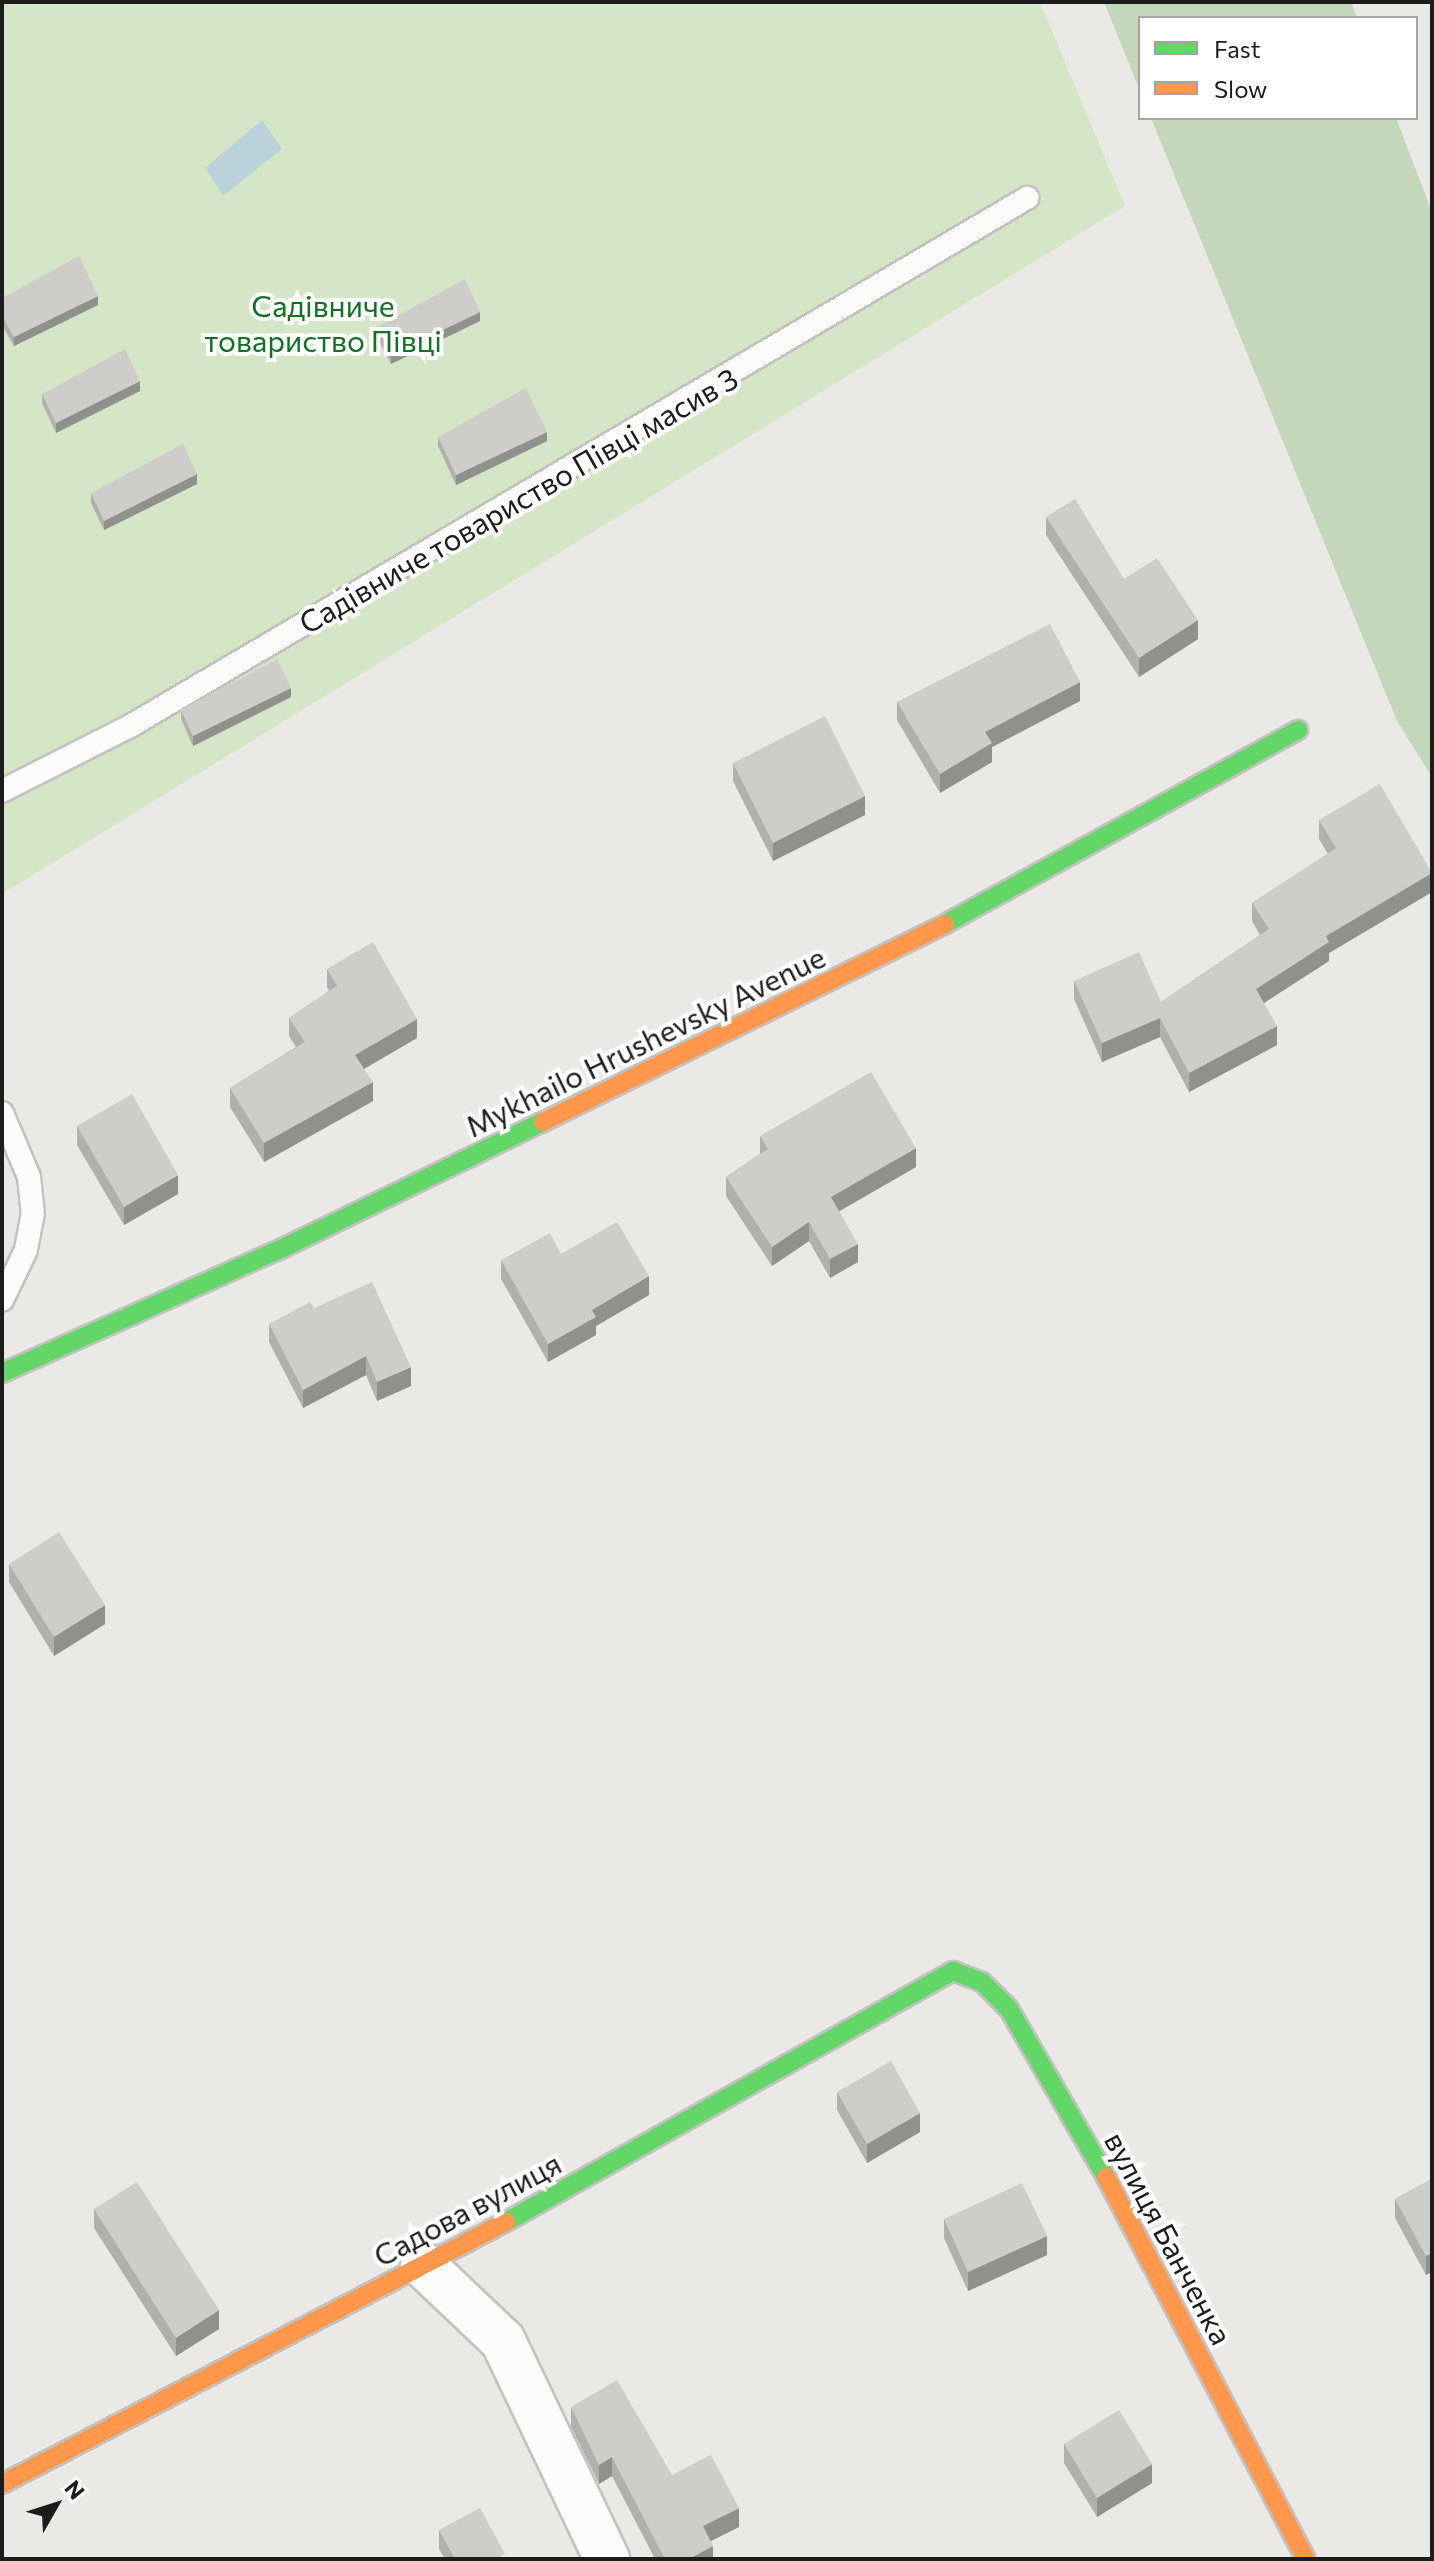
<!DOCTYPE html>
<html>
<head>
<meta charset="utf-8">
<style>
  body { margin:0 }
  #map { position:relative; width:1434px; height:2561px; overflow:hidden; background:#eae9e5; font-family:Commissioner,sans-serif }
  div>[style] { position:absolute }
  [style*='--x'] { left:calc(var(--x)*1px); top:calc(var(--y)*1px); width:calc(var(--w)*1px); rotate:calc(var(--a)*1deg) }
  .grass>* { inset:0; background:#d4e6c5 }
  .forest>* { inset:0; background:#c3d7bb }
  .water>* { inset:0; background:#bad2dc }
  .roads { filter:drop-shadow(2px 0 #c3c2c1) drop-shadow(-2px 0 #c3c2c1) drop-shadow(0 2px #c3c2c1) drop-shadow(0 -2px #c3c2c1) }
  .lane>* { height:22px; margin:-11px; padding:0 11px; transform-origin:11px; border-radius:11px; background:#fcfcfb }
  .street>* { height:44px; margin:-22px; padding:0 22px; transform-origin:22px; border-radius:22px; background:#fcfcfb }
  .fast>* { height:18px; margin:-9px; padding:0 9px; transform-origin:9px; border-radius:9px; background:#63d668 }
  .slow>* { height:18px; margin:-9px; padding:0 9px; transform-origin:9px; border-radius:9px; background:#ff974d }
  .wall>* { inset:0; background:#b1b0ae }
  .shaded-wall>* { inset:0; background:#90908d }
  .building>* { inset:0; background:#cecdca }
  span { translate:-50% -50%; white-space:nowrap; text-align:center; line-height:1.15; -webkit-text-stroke:8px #fff; paint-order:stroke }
  .park-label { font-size:30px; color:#127122 }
  .street-label { font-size:30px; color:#1c1c1c }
  .frame { position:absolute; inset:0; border:4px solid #1c1c1c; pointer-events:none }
  .legend { position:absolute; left:1138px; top:16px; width:280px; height:104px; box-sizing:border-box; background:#fff; border:2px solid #a4a4a4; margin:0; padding:10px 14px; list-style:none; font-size:24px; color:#1c1c1c }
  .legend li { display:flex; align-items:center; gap:16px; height:40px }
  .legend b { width:40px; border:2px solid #a4a4a4 }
  .north { position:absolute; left:16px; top:2465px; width:80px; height:80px; -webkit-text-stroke:6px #fff; paint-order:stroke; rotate:51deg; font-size:22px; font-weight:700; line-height:32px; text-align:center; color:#1c1c1c }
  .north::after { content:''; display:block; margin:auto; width:28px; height:36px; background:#1c1c1c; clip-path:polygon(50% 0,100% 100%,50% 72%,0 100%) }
</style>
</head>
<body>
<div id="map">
  <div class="grass">
    <i style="clip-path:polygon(2px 2px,1040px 2px,1125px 206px,2px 894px)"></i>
  </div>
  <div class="forest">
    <i style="clip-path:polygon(1104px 2px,1351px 2px,1357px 18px,1140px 18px,1140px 91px)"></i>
    <i style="clip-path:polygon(1151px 118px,1396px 118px,1432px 212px,1432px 777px,1397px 721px)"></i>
  </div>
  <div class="water">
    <i style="clip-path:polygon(262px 120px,282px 149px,223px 196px,205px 168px)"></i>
  </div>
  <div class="roads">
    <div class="lane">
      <i style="--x:2;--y:791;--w:146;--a:-26.9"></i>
      <i style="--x:132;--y:725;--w:1039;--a:-30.49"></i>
      <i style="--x:2;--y:1113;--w:69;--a:67.1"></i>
      <i style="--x:29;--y:1177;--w:36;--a:84"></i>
      <i style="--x:33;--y:1213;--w:38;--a:101"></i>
      <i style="--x:26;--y:1250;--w:55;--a:115.6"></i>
    </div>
    <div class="street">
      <i style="--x:423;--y:2265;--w:110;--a:43.5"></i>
      <i style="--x:503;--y:2341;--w:242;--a:64.5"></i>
    </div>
    <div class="fast">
      <i style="--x:945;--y:924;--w:403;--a:-28.8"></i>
      <i style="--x:2;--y:1373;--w:305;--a:-24"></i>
      <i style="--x:281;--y:1249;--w:291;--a:-25.9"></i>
      <i style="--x:506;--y:2222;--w:513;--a:-29.32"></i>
      <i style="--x:953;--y:1971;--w:31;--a:21"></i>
      <i style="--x:982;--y:1982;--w:38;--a:45"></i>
      <i style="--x:1009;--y:2009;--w:194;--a:60"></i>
    </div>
    <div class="slow">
      <i style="--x:543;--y:1122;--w:448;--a:-26.2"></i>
      <i style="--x:1106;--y:2177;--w:431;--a:62.4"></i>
      <i style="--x:2;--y:2484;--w:568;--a:-27.47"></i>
    </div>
  </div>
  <div class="wall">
    <i style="clip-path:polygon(2px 298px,98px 305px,14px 346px,2px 325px)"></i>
    <i style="clip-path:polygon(480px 321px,391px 364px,377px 337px,377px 327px)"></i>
    <i style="clip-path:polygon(140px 391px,56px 433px,42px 403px,42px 394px)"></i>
    <i style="clip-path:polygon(438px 437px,547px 441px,456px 485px,438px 446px)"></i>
    <i style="clip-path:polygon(197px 484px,104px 530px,91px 503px,91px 493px)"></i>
    <i style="clip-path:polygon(1046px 517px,1124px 579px,1198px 639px,1139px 677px,1046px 535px)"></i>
    <i style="clip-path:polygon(291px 697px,193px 746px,181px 719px,181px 710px)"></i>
    <i style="clip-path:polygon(1080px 701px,992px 747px,992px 762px,940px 793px,897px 720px,897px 702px)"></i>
    <i style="clip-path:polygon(733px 763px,865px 815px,773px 861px,733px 781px)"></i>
    <i style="clip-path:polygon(1319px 820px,1432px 871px,1432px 892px,1329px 953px,1329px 961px,1264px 1003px,1277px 1045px,1189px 1092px,1160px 1037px,1102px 1062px,1074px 999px,1074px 981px,1161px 1002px,1260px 935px,1252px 921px,1252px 903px,1328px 854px,1319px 839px)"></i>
    <i style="clip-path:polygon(327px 969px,417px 1038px,364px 1069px,373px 1101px,264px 1162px,230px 1107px,230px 1088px,296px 1047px,289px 1036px,289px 1018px,329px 991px,327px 987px)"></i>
    <i style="clip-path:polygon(77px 1126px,178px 1194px,124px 1225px,77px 1145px)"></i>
    <i style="clip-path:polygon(760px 1136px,916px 1167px,839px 1211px,858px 1262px,830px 1278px,809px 1241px,772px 1266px,726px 1196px,726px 1177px,760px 1154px)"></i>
    <i style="clip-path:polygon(561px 1254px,649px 1295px,596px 1326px,596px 1335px,548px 1362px,501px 1279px,501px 1260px)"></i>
    <i style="clip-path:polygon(314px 1308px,411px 1386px,377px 1401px,366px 1375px,303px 1408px,269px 1342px,269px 1324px)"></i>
    <i style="clip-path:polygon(9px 1564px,105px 1624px,54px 1656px,9px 1582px)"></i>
    <i style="clip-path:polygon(837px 2092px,920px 2132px,867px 2163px,837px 2110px)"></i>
    <i style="clip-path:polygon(1432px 2179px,1432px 2272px,1426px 2275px,1395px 2218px,1395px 2199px)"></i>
    <i style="clip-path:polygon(94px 2209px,219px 2329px,176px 2356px,94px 2228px)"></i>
    <i style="clip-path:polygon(944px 2219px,1047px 2255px,968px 2291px,944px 2238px)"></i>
    <i style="clip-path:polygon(571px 2407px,672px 2475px,739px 2527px,711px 2541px,713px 2559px,655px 2559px,612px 2476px,599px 2484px,571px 2426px)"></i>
    <i style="clip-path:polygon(1064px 2444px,1152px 2483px,1097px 2517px,1064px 2463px)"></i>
    <i style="clip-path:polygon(439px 2530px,505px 2559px,445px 2559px,439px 2549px)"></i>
  </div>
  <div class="shaded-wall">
    <i style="clip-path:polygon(98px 296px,98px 305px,14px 346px,14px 337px)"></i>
    <i style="clip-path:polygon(480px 312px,480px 321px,391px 364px,391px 355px)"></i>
    <i style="clip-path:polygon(140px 381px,140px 391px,56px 433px,56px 423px)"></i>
    <i style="clip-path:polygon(547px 432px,547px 441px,456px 485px,456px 475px)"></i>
    <i style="clip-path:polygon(197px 474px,197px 484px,104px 530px,104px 521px)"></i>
    <i style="clip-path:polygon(1198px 620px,1198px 639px,1139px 677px,1139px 658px)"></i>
    <i style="clip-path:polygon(1080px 682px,1080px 701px,992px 747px,992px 762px,940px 793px,940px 774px,985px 732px)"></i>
    <i style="clip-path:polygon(291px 688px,291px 697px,193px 746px,193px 736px)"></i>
    <i style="clip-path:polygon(865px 796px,865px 815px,773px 861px,773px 843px)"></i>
    <i style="clip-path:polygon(1432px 873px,1432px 892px,1329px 953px,1329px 961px,1256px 1008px,1256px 989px,1326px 936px)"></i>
    <i style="clip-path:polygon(1160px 1018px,1160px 1037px,1102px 1062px,1102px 1043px)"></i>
    <i style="clip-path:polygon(417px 1019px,417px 1038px,355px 1074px,355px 1055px)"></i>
    <i style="clip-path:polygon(1277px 1026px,1277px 1045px,1189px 1092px,1189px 1073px)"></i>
    <i style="clip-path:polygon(373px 1082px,373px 1101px,264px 1162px,264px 1143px)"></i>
    <i style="clip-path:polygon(916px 1148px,916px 1167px,831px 1216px,831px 1197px)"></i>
    <i style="clip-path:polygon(178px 1175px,178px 1194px,124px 1225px,124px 1207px)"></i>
    <i style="clip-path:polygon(809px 1222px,809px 1241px,772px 1266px,772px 1247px)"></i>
    <i style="clip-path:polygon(858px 1244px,858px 1262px,830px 1278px,830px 1259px)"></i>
    <i style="clip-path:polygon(649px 1276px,649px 1295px,596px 1326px,596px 1335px,548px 1362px,548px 1344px,592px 1310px)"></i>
    <i style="clip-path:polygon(366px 1356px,366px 1375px,303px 1408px,303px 1390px)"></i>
    <i style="clip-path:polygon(411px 1367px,411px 1386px,377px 1401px,377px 1382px)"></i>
    <i style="clip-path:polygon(105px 1605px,105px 1624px,54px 1656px,54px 1637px)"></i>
    <i style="clip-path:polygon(920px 2113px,920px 2132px,867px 2163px,867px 2144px)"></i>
    <i style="clip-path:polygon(1047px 2236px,1047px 2255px,968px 2291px,968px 2272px)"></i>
    <i style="clip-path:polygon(1432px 2253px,1432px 2272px,1426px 2275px,1426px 2256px)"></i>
    <i style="clip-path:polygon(219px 2310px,219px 2329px,176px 2356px,176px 2338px)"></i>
    <i style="clip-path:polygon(612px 2457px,612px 2476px,599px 2484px,599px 2465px)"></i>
    <i style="clip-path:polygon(1152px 2464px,1152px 2483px,1097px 2517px,1097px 2498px)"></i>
    <i style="clip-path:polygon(739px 2508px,739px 2527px,703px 2545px,703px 2526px)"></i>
    <i style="clip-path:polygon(713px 2546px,713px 2559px,689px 2559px)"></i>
  </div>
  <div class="building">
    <i style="clip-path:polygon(79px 256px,98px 296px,14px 337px,2px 316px,2px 298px)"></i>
    <i style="clip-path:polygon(465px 279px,480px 312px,391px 355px,377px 327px)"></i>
    <i style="clip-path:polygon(125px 349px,140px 381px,56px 423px,42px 394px)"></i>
    <i style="clip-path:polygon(526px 388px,547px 432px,456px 475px,438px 437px)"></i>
    <i style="clip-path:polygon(183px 444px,197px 474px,104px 521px,91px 493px)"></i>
    <i style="clip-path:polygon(1075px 499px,1124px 579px,1157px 558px,1198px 620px,1139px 658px,1046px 517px)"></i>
    <i style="clip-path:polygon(1050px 624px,1080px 682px,985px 732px,992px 743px,940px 774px,897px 702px)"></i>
    <i style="clip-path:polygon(277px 659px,291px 688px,193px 736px,181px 710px)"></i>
    <i style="clip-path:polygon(825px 716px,865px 796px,773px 843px,733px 763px)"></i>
    <i style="clip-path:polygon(1380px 784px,1432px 873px,1326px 936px,1329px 942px,1256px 989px,1277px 1026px,1189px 1073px,1160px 1018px,1102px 1043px,1074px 981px,1139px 952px,1161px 1002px,1269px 929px,1252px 903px,1336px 848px,1319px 820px)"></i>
    <i style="clip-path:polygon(373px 942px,417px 1019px,355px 1055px,373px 1082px,264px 1143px,230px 1088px,305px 1042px,289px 1018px,337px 986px,327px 969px)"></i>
    <i style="clip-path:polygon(871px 1072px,916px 1148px,831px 1197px,858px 1244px,830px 1259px,809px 1222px,772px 1247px,726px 1177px,768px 1149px,760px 1136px)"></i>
    <i style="clip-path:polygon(132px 1094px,178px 1175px,124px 1207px,77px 1126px)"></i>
    <i style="clip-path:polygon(617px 1222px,649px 1276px,592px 1310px,596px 1317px,548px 1344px,501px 1260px,550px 1233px,561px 1254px)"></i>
    <i style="clip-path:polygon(372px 1282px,411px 1367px,377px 1382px,366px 1356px,303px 1390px,269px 1324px,310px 1302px,314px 1308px)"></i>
    <i style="clip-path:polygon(59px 1532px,105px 1605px,54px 1637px,9px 1564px)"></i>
    <i style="clip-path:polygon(891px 2061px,920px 2113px,867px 2144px,837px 2092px)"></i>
    <i style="clip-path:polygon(1432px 2179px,1432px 2253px,1426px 2256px,1395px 2199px)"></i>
    <i style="clip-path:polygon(137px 2182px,219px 2310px,176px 2338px,94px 2209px)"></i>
    <i style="clip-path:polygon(1022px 2183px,1047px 2236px,968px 2272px,944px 2219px)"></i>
    <i style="clip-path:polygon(617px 2380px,672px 2475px,711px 2455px,739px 2508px,703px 2526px,713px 2546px,689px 2559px,665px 2559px,612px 2457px,599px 2465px,571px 2407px)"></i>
    <i style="clip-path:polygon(1119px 2410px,1152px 2464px,1097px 2498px,1064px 2444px)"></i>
    <i style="clip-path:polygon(480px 2508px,505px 2554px,495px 2559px,455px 2559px,439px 2530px)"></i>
  </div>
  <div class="park-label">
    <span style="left:323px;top:322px">Садівниче<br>товариство Півці</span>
  </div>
  <div class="street-label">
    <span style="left:518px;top:500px;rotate:-30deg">Садівниче товариство Півці масив 3</span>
    <span style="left:645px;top:1041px;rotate:-26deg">Mykhailo Hrushevsky Avenue</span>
    <span style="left:467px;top:2209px;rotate:-28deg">Садова вулиця</span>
    <span style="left:1169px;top:2238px;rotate:62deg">вулиця Банченка</span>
  </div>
  <div class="frame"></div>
  <ul class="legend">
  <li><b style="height:10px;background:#63d668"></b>Fast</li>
  <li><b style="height:10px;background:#ff974d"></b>Slow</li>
  </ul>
  <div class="north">N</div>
</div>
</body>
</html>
